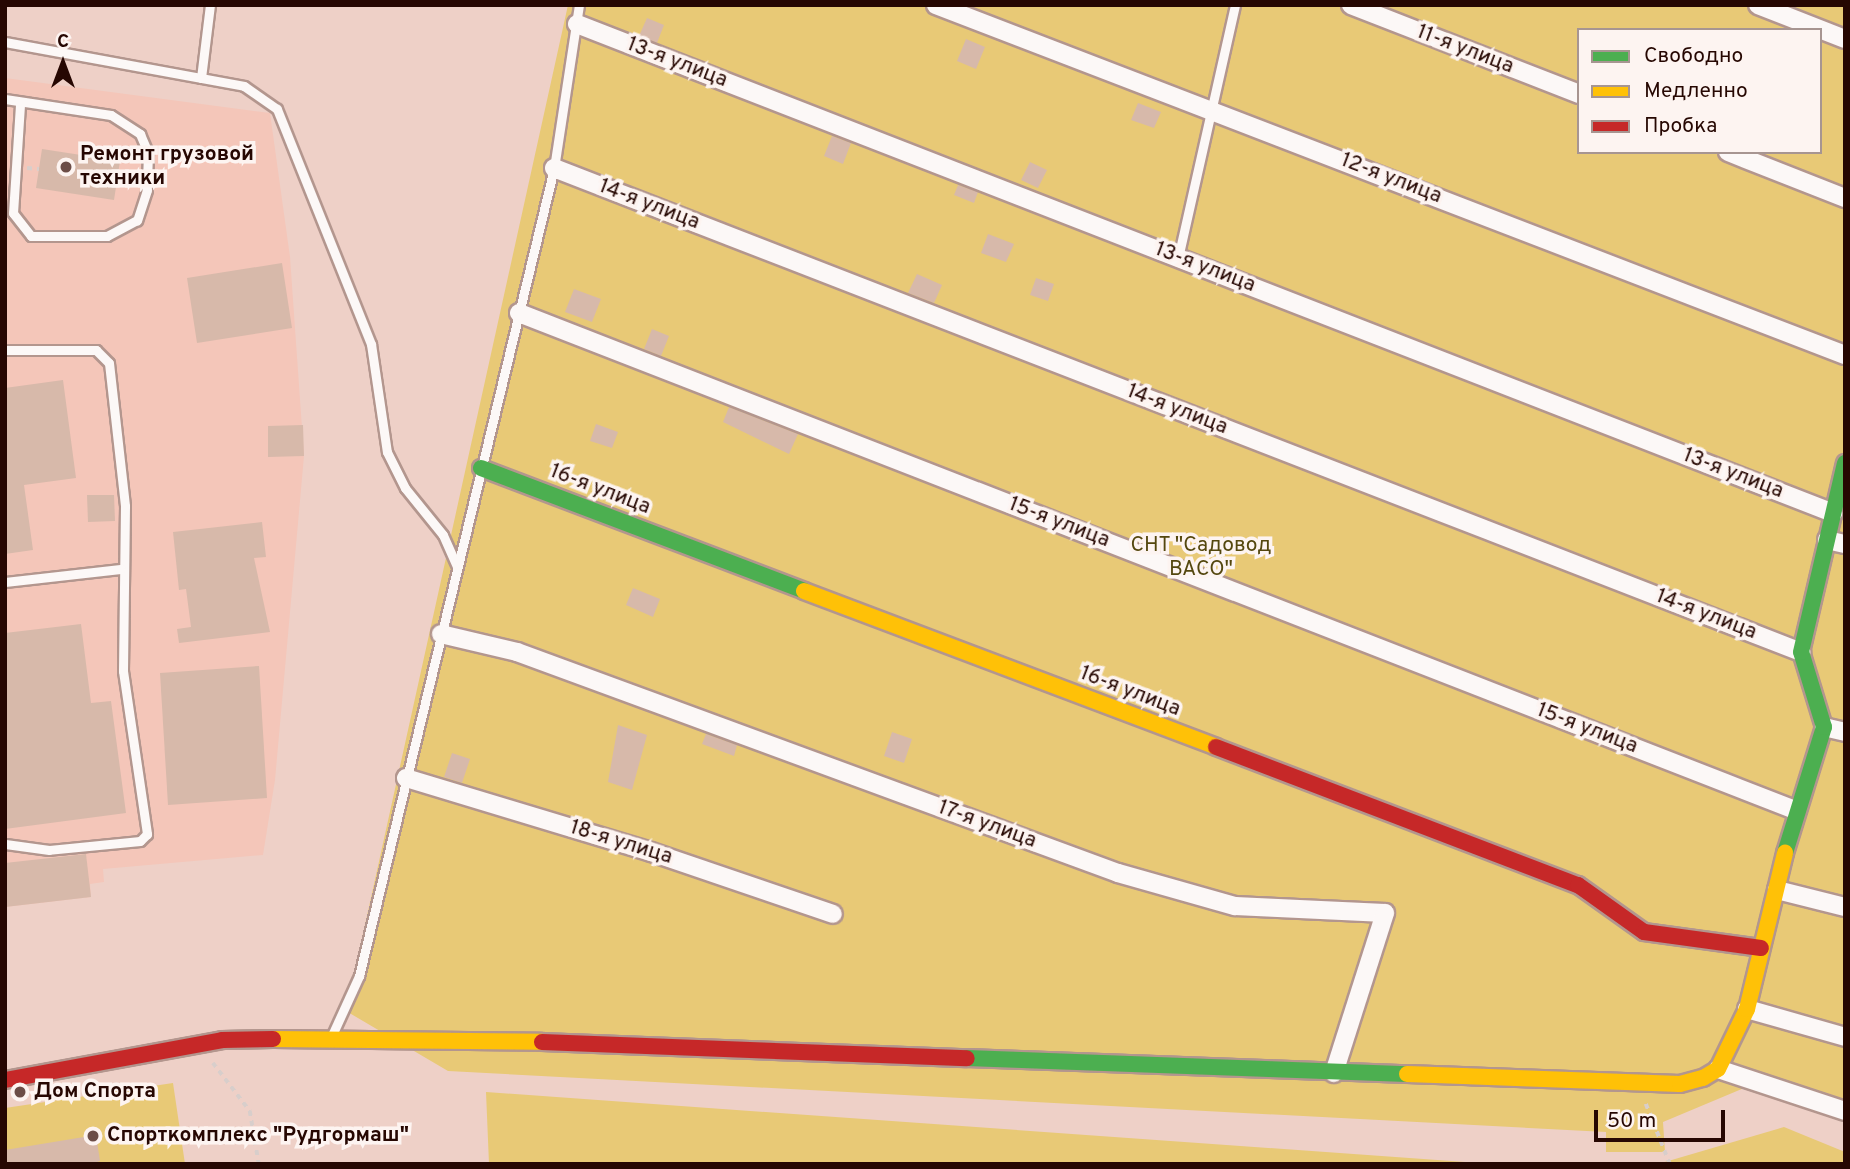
<!DOCTYPE html>
<html>
<head>
<meta charset="utf-8">
<style>
  body { margin:0 }
  #map { position:relative; width:1850px; height:1169px; overflow:hidden; background:#eed0c7; font-family:Overpass,sans-serif }
  div>[style] { position:absolute }
  [style*='--x'] { left:calc(var(--x)*1px); top:calc(var(--y)*1px); width:calc(var(--w)*1px); rotate:calc(var(--a)*1deg) }
  .built>* { inset:0; background:#f4c6b9 }
  .green>* { inset:0; background:#e8c976 }
  .building>* { inset:0; background:#d7b9aa }
  .path>* { height:3.5px; margin-top:-1.75px; transform-origin:0; background:repeating-linear-gradient(90deg,#d8cecb 0 5px,transparent 0 10px) }
  .roads { filter:drop-shadow(2px 0 #b3968e) drop-shadow(-2px 0 #b3968e) drop-shadow(0 2px #b3968e) drop-shadow(0 -2px #b3968e) }
  .lane>* { height:9px; margin:-4.5px; padding:0 4.5px; transform-origin:4.5px; border-radius:4.5px; background:#fcf8f7 }
  .street>* { height:18px; margin:-9px; padding:0 9px; transform-origin:9px; border-radius:9px; background:#fcf8f7 }
  .fast>* { height:16px; margin:-8px; padding:0 8px; transform-origin:8px; border-radius:8px; background:#4caf50 }
  .slow>* { height:16px; margin:-8px; padding:0 8px; transform-origin:8px; border-radius:8px; background:#ffc107 }
  .jam>* { height:16px; margin:-8px; padding:0 8px; transform-origin:8px; border-radius:8px; background:#c62828 }
  .dots>* { width:19px; height:19px; translate:-50% -50%; box-sizing:border-box; border:4px solid #fdf4f1; border-radius:50% }
  span { translate:-50% -50%; white-space:nowrap; text-align:center; line-height:1.15; -webkit-text-stroke:7px #fdf4f1; paint-order:stroke }
  .street-label { font-size:21px; color:#260702 }
  .poi-label { font-size:21px; color:#260702; font-weight:700 }
  .left { translate:0 -50%; text-align:left }
  .park-label { font-size:21px; color:#54470e }
  .frame { position:absolute; inset:0; border:7px solid #260702; pointer-events:none }
  .legend { position:absolute; left:1577px; top:28px; width:245px; height:126px; box-sizing:border-box; background:#fdf4f1; border:2px solid #a79591; margin:0; padding:9px 12px; list-style:none; font-size:21px; color:#260702 }
  .legend li { display:flex; align-items:center; gap:14px; height:35px }
  .legend b { width:35px; border:2px solid #a79591 }
  .north { position:absolute; left:28px; top:28px; width:70px; height:70px; -webkit-text-stroke:5px #fdf4f1; paint-order:stroke; rotate:0deg; font-size:19px; font-weight:700; line-height:28px; text-align:center; color:#260702 }
  .north::after { content:''; display:block; margin:auto; width:24px; height:32px; background:#260702; clip-path:polygon(50% 0,100% 100%,50% 72%,0 100%) }
  .scale { position:absolute; left:1594px; top:1110px; width:131px; height:32px; box-sizing:border-box; border:4px solid #260702; border-top:0; padding-left:9px; font-size:21px; line-height:24px; white-space:nowrap; color:#260702; -webkit-text-stroke:5px #fdf4f1; paint-order:stroke }
</style>
</head>
<body>
<div id="map">
  <div class="built">
    <i style="clip-path:polygon(5px 78px,270px 113px,290px 257px,304px 456px,275px 780px,263px 855px,103px 869px,104px 882px,90px 884px,91px 897px,5px 907px)"></i>
  </div>
  <div class="green">
    <i style="clip-path:polygon(evenodd,568px 5px,1845px 5px,1845px 1106px,1768px 1078px,1663px 1122px,1665px 1152px,1606px 1152px,1606px 1132px,448px 1071px,346px 1011px,568px 5px,1579px 30px,1820px 30px,1820px 152px,1579px 152px,1579px 30px)"></i>
    <i style="clip-path:polygon(173px 1083px,185px 1164px,5px 1164px,5px 1108px)"></i>
    <i style="clip-path:polygon(486px 1092px,1493px 1164px,489px 1164px)"></i>
    <i style="clip-path:polygon(1784px 1127px,1845px 1152px,1845px 1164px,1658px 1164px)"></i>
  </div>
  <div class="building">
    <i style="clip-path:polygon(647px 18px,664px 25px,657px 43px,639px 36px)"></i>
    <i style="clip-path:polygon(966px 39px,985px 47px,976px 69px,957px 61px)"></i>
    <i style="clip-path:polygon(1138px 103px,1161px 112px,1154px 128px,1131px 120px)"></i>
    <i style="clip-path:polygon(832px 136px,851px 143px,843px 164px,824px 156px)"></i>
    <i style="clip-path:polygon(42px 149px,120px 161px,114px 200px,36px 188px)"></i>
    <i style="clip-path:polygon(1030px 162px,1047px 170px,1038px 188px,1021px 180px)"></i>
    <i style="clip-path:polygon(958px 185px,978px 192px,974px 203px,954px 195px)"></i>
    <i style="clip-path:polygon(988px 234px,1014px 244px,1006px 262px,981px 253px)"></i>
    <i style="clip-path:polygon(282px 263px,292px 328px,197px 343px,187px 278px)"></i>
    <i style="clip-path:polygon(917px 274px,942px 285px,934px 303px,908px 293px)"></i>
    <i style="clip-path:polygon(1036px 278px,1054px 284px,1048px 301px,1030px 295px)"></i>
    <i style="clip-path:polygon(574px 289px,601px 299px,592px 322px,565px 312px)"></i>
    <i style="clip-path:polygon(652px 329px,669px 336px,661px 356px,644px 349px)"></i>
    <i style="clip-path:polygon(63px 380px,76px 478px,24px 485px,33px 550px,5px 554px,5px 388px)"></i>
    <i style="clip-path:polygon(729px 407px,798px 434px,789px 454px,723px 422px)"></i>
    <i style="clip-path:polygon(596px 424px,618px 432px,612px 448px,590px 441px)"></i>
    <i style="clip-path:polygon(303px 425px,304px 456px,268px 457px,268px 426px)"></i>
    <i style="clip-path:polygon(87px 495px,114px 495px,115px 521px,88px 522px)"></i>
    <i style="clip-path:polygon(262px 522px,266px 557px,254px 558px,270px 632px,179px 643px,177px 629px,191px 627px,186px 589px,179px 590px,173px 532px)"></i>
    <i style="clip-path:polygon(633px 588px,660px 599px,653px 617px,626px 605px)"></i>
    <i style="clip-path:polygon(81px 624px,91px 703px,111px 701px,126px 813px,5px 829px,5px 633px)"></i>
    <i style="clip-path:polygon(259px 666px,267px 798px,168px 805px,160px 673px)"></i>
    <i style="clip-path:polygon(618px 725px,647px 735px,632px 790px,608px 782px)"></i>
    <i style="clip-path:polygon(892px 732px,912px 739px,904px 763px,884px 756px)"></i>
    <i style="clip-path:polygon(706px 734px,737px 745px,734px 756px,702px 744px)"></i>
    <i style="clip-path:polygon(452px 753px,470px 759px,462px 783px,444px 777px)"></i>
    <i style="clip-path:polygon(86px 854px,91px 897px,5px 907px,5px 863px)"></i>
    <i style="clip-path:polygon(96px 1135px,100px 1161px,91px 1164px,5px 1164px,5px 1150px)"></i>
  </div>
  <div class="path">
    <i style="--x:27;--y:168;--w:12;--a:5"></i>
    <i style="--x:213;--y:1063;--w:61;--a:52.4"></i>
    <i style="--x:250;--y:1111;--w:54;--a:80.4"></i>
    <i style="--x:1646;--y:1104;--w:65;--a:68.2"></i>
  </div>
  <div class="roads">
    <div class="lane">
      <i style="--x:5;--y:42;--w:243;--a:10.4"></i>
      <i style="--x:244;--y:86;--w:40;--a:34.9"></i>
      <i style="--x:277;--y:109;--w:253;--a:68.2"></i>
      <i style="--x:371;--y:344;--w:109;--a:81.6"></i>
      <i style="--x:387;--y:452;--w:40;--a:63.4"></i>
      <i style="--x:405;--y:488;--w:60;--a:51"></i>
      <i style="--x:443;--y:535;--w:34;--a:66"></i>
      <i style="--x:201;--y:78;--w:74;--a:-83"></i>
      <i style="--x:5;--y:99;--w:107;--a:8.6"></i>
      <i style="--x:111;--y:115;--w:35;--a:33"></i>
      <i style="--x:140;--y:134;--w:21;--a:67"></i>
      <i style="--x:148;--y:153;--w:37;--a:92"></i>
      <i style="--x:147;--y:190;--w:32;--a:108"></i>
      <i style="--x:137;--y:220;--w:34;--a:152"></i>
      <i style="--x:107;--y:236;--w:76;--a:180"></i>
      <i style="--x:31;--y:236;--w:29;--a:-128"></i>
      <i style="--x:13;--y:213;--w:108;--a:-86.3"></i>
      <i style="--x:1178;--y:258;--w:259;--a:-77.3"></i>
      <i style="--x:5;--y:350;--w:91;--a:0"></i>
      <i style="--x:96;--y:350;--w:18;--a:45"></i>
      <i style="--x:109;--y:363;--w:144;--a:83.6"></i>
      <i style="--x:125;--y:506;--w:165;--a:90.7"></i>
      <i style="--x:123;--y:671;--w:165;--a:81.6"></i>
      <i style="--x:147;--y:834;--w:10;--a:135"></i>
      <i style="--x:140;--y:841;--w:91;--a:174.4"></i>
      <i style="--x:49;--y:850;--w:44;--a:-172.2"></i>
      <i style="--x:5;--y:582;--w:116;--a:-6.4"></i>
      <i style="--x:333;--y:1033;--w:63;--a:-65.5"></i>
      <i style="--x:359;--y:976;--w:831;--a:-76.43"></i>
      <i style="--x:554;--y:168;--w:165;--a:-81.3"></i>
    </div>
    <div class="street">
      <i style="--x:936;--y:5;--w:974;--a:21.06"></i>
      <i style="--x:1351;--y:5;--w:245;--a:21.3"></i>
      <i style="--x:1758;--y:5;--w:93;--a:21.3"></i>
      <i style="--x:577;--y:24;--w:1348;--a:21.27"></i>
      <i style="--x:1728;--y:152;--w:126;--a:21.5"></i>
      <i style="--x:554;--y:168;--w:1338;--a:21.21"></i>
      <i style="--x:519;--y:313;--w:1369;--a:21.28"></i>
      <i style="--x:1827;--y:540;--w:18;--a:13"></i>
      <i style="--x:441;--y:634;--w:78;--a:13.3"></i>
      <i style="--x:517;--y:652;--w:640;--a:20.19"></i>
      <i style="--x:1118;--y:873;--w:122;--a:15.8"></i>
      <i style="--x:1235;--y:906;--w:150;--a:2.7"></i>
      <i style="--x:1385;--y:913;--w:168;--a:107.7"></i>
      <i style="--x:1824;--y:727;--w:22;--a:13"></i>
      <i style="--x:406;--y:778;--w:256;--a:16.8"></i>
      <i style="--x:651;--y:852;--w:192;--a:18.8"></i>
      <i style="--x:1777;--y:890;--w:70;--a:14"></i>
      <i style="--x:1747;--y:1009;--w:102;--a:15.9"></i>
      <i style="--x:1718;--y:1069;--w:134;--a:18.3"></i>
    </div>
    <div class="fast">
      <i style="--x:481;--y:468;--w:346;--a:20.8"></i>
      <i style="--x:1785;--y:853;--w:132;--a:-72.8"></i>
      <i style="--x:1824;--y:727;--w:78;--a:-107"></i>
      <i style="--x:1801;--y:652;--w:194;--a:-76.9"></i>
      <i style="--x:967;--y:1058;--w:440;--a:2.1"></i>
    </div>
    <div class="slow">
      <i style="--x:804;--y:591;--w:441;--a:20.7"></i>
      <i style="--x:273;--y:1039;--w:269;--a:0.6"></i>
      <i style="--x:1407;--y:1074;--w:273;--a:2.1"></i>
      <i style="--x:1680;--y:1084;--w:24;--a:-15"></i>
      <i style="--x:1703;--y:1078;--w:17;--a:-31"></i>
      <i style="--x:1718;--y:1069;--w:67;--a:-64.2"></i>
      <i style="--x:1747;--y:1009;--w:161;--a:-76.3"></i>
    </div>
    <div class="jam">
      <i style="--x:1216;--y:747;--w:387;--a:20.9"></i>
      <i style="--x:1578;--y:885;--w:81;--a:35.5"></i>
      <i style="--x:1644;--y:932;--w:118;--a:7.8"></i>
      <i style="--x:542;--y:1042;--w:425;--a:2.2"></i>
      <i style="--x:5;--y:1080;--w:221;--a:-10.4"></i>
      <i style="--x:222;--y:1040;--w:51;--a:-1.1"></i>
    </div>
  </div>
  <div class="dots">
    <i style="left:66px;top:167px;background:#6c4d47"></i>
    <i style="left:20px;top:1092px;background:#6c4d47"></i>
    <i style="left:93px;top:1136px;background:#6c4d47"></i>
  </div>
  <div class="street-label">
    <span style="left:1465px;top:50px;rotate:21deg">11-я улица</span>
    <span style="left:677px;top:63px;rotate:21deg">13-я улица</span>
    <span style="left:1391px;top:179px;rotate:21deg">12-я улица</span>
    <span style="left:649px;top:205px;rotate:21deg">14-я улица</span>
    <span style="left:1205px;top:268px;rotate:21deg">13-я улица</span>
    <span style="left:1177px;top:410px;rotate:21deg">14-я улица</span>
    <span style="left:1733px;top:474px;rotate:21deg">13-я улица</span>
    <span style="left:600px;top:490px;rotate:21deg">16-я улица</span>
    <span style="left:1059px;top:523px;rotate:21deg">15-я улица</span>
    <span style="left:1706px;top:615px;rotate:21deg">14-я улица</span>
    <span style="left:1130px;top:692px;rotate:21deg">16-я улица</span>
    <span style="left:1587px;top:729px;rotate:21deg">15-я улица</span>
    <span style="left:987px;top:825px;rotate:20deg">17-я улица</span>
    <span style="left:621px;top:843px;rotate:17deg">18-я улица</span>
  </div>
  <div class="poi-label">
    <span class="left" style="left:80px;top:167px">Ремонт грузовой<br>техники</span>
    <span class="left" style="left:34px;top:1092px">Дом Спорта</span>
    <span class="left" style="left:107px;top:1136px">Спорткомплекс "Рудгормаш"</span>
  </div>
  <div class="park-label">
    <span style="left:1201px;top:558px">СНТ "Садовод<br>ВАСО"</span>
  </div>
  <div class="frame"></div>
  <ul class="legend">
  <li><b style="height:9px;background:#4caf50"></b>Свободно</li>
  <li><b style="height:9px;background:#ffc107"></b>Медленно</li>
  <li><b style="height:9px;background:#c62828"></b>Пробка</li>
  </ul>
  <div class="north">С</div>
  <div class="scale">50 m</div>
</div>
</body>
</html>
